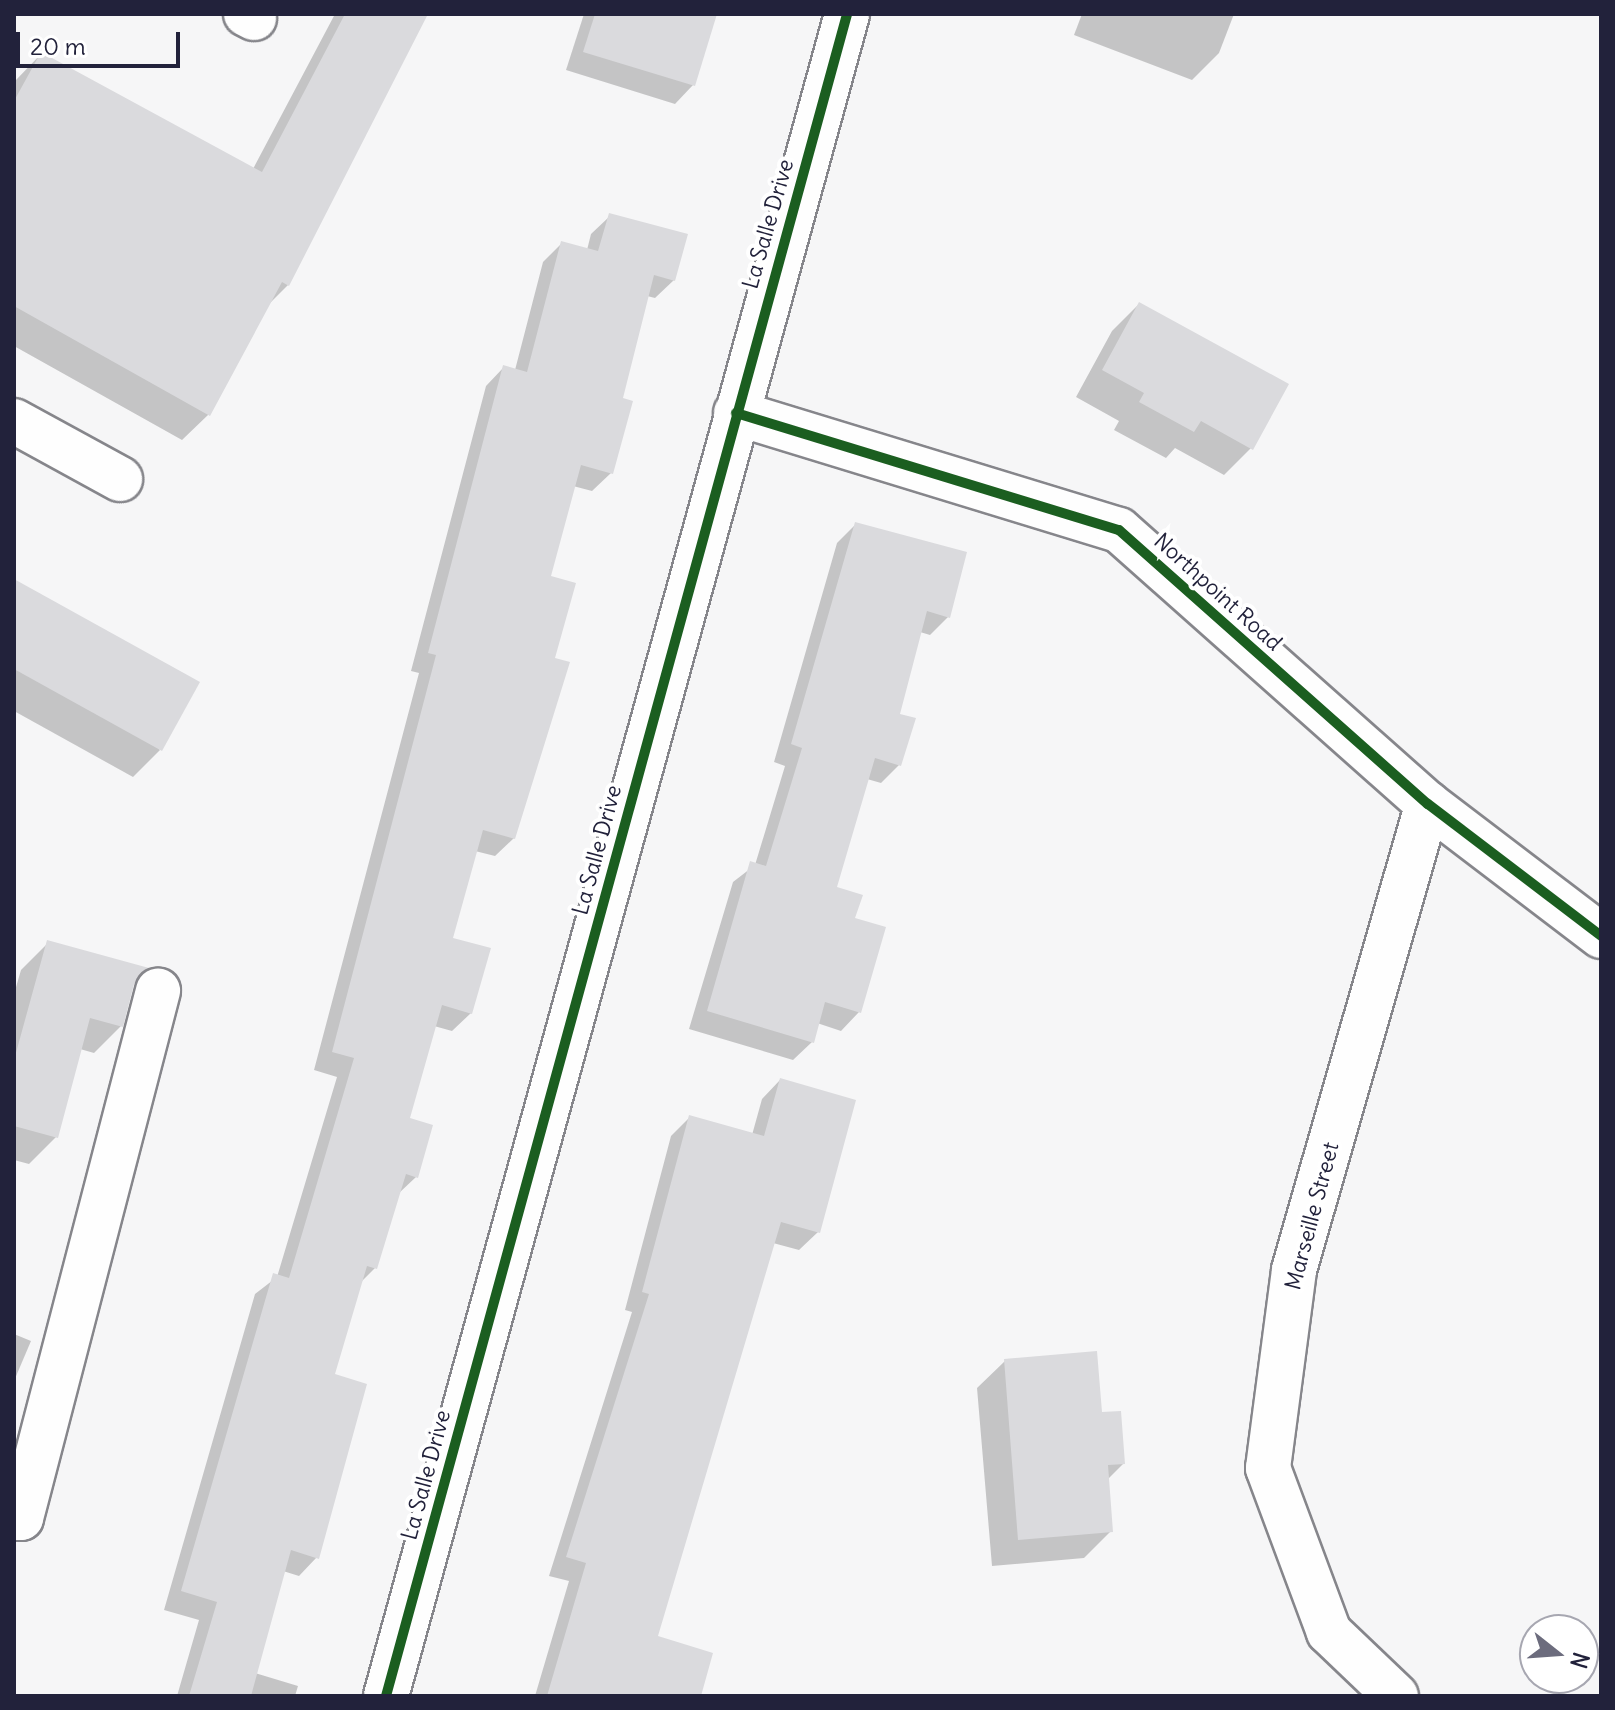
<!DOCTYPE html>
<html>
<head>
<meta charset="utf-8">
<style>
  body { margin:0 }
  #map { position:relative; width:1615px; height:1710px; overflow:hidden; background:#f6f6f7; font-family:Delius,sans-serif }
  div>[style] { position:absolute }
  [style*='--x'] { left:calc(var(--x)*1px); top:calc(var(--y)*1px); width:calc(var(--w)*1px); rotate:calc(var(--a)*1deg) }
  .shadow>* { inset:0; background:#0003 }
  .building>* { inset:0; background:#dadadd }
  .roads { filter:drop-shadow(2px 0 #86868b) drop-shadow(-2px 0 #86868b) drop-shadow(0 2px #86868b) drop-shadow(0 -2px #86868b) }
  .minor>* { height:44px; margin:-22px; padding:0 22px; transform-origin:22px; border-radius:22px; background:#fefefe }
  .cycleway>* { height:10px; margin:-5px; padding:0 5px; transform-origin:5px; border-radius:5px; background:#1b5e20 }
  span { translate:-50% -50%; white-space:nowrap; text-align:center; line-height:1.15; -webkit-text-stroke:8px #fff; paint-order:stroke }
  .street-label { font-size:22px; color:#22223b }
  .frame { position:absolute; inset:0; border:16px solid #22223b; pointer-events:none }
  .north { position:absolute; left:1519px; top:1614px; width:80px; height:80px; box-sizing:border-box; background:#fff; border:2px solid #a7a7b1; border-radius:50%; rotate:107deg; font-size:22px; font-weight:700; line-height:32px; text-align:center; color:#22223b }
  .north::after { content:''; display:block; margin:auto; width:28px; height:36px; background:#6c6c7d; clip-path:polygon(50% 0,100% 100%,50% 72%,0 100%) }
  .scale { position:absolute; left:16px; top:32px; width:164px; height:36px; box-sizing:border-box; border:4px solid #22223b; border-top:0; padding-left:10px; font-size:24px; line-height:28px; white-space:nowrap; color:#22223b; -webkit-text-stroke:6px #fff; paint-order:stroke }
</style>
</head>
<body>
<div id="map">
  <div class="shadow">
    <i style="clip-path:polygon(335px 14px,426px 14px,288px 285px,268px 305px,208px 415px,182px 440px,14px 346px,16px 80px,41px 54px,253px 169px)"></i>
    <i style="clip-path:polygon(584px 14px,715px 14px,693px 85px,675px 104px,566px 70px)"></i>
    <i style="clip-path:polygon(1082px 14px,1234px 14px,1219px 53px,1192px 80px,1074px 35px)"></i>
    <i style="clip-path:polygon(610px 216px,674px 280px,655px 298px,647px 296px,620px 399px,611px 473px,592px 491px,573px 486px,548px 577px,552px 659px,514px 838px,495px 856px,475px 851px,451px 939px,471px 1013px,452px 1031px,434px 1026px,408px 1119px,416px 1177px,398px 1194px,375px 1268px,360px 1283px,332px 1375px,317px 1557px,299px 1576px,283px 1571px,255px 1673px,298px 1686px,295px 1696px,177px 1696px,199px 1620px,164px 1610px,255px 1294px,277px 1277px,337px 1077px,314px 1070px,419px 673px,411px 671px,486px 386px,504px 367px,515px 370px,543px 262px,562px 243px,587px 250px,591px 234px)"></i>
    <i style="clip-path:polygon(1139px 304px,1251px 448px,1224px 475px,1175px 448px,1166px 458px,1114px 430px,1119px 421px,1076px 397px,1112px 331px)"></i>
    <i style="clip-path:polygon(856px 524px,948px 617px,930px 635px,920px 632px,898px 715px,899px 765px,881px 783px,867px 779px,834px 888px,853px 919px,859px 1012px,841px 1031px,817px 1023px,812px 1042px,793px 1060px,689px 1029px,733px 882px,755px 865px,785px 766px,774px 762px,837px 543px)"></i>
    <i style="clip-path:polygon(14px 581px,160px 750px,133px 777px,14px 711px)"></i>
    <i style="clip-path:polygon(48px 943px,132px 983px,121px 1026px,94px 1053px,80px 1049px,56px 1137px,29px 1164px,14px 1160px,14px 994px,21px 970px)"></i>
    <i style="clip-path:polygon(780px 1080px,818px 1232px,799px 1250px,773px 1243px,655px 1638px,698px 1696px,535px 1696px,569px 1581px,549px 1576px,632px 1312px,625px 1310px,671px 1136px,690px 1117px,752px 1135px,762px 1099px)"></i>
    <i style="clip-path:polygon(14px 1334px,31px 1341px,14px 1381px)"></i>
    <i style="clip-path:polygon(1005px 1361px,1100px 1415px,1123px 1464px,1107px 1480px,1111px 1531px,1084px 1558px,992px 1566px,977px 1388px)"></i>
  </div>
  <div class="building">
    <i style="clip-path:polygon(345px 14px,428px 14px,289px 286px,282px 282px,210px 416px,14px 306px,14px 101px,41px 52px,262px 172px)"></i>
    <i style="clip-path:polygon(595px 14px,717px 14px,695px 86px,583px 52px)"></i>
    <i style="clip-path:polygon(609px 213px,688px 234px,675px 281px,654px 275px,623px 398px,633px 401px,613px 474px,581px 465px,551px 576px,576px 583px,555px 658px,570px 662px,515px 839px,483px 830px,453px 938px,491px 948px,472px 1014px,442px 1005px,410px 1118px,433px 1125px,418px 1178px,406px 1174px,377px 1269px,367px 1266px,335px 1374px,367px 1384px,319px 1559px,291px 1550px,251px 1696px,189px 1696px,217px 1602px,181px 1591px,273px 1273px,289px 1278px,354px 1058px,332px 1052px,436px 655px,428px 653px,503px 365px,527px 372px,561px 241px,598px 251px)"></i>
    <i style="clip-path:polygon(1139px 302px,1289px 384px,1253px 450px,1201px 421px,1194px 432px,1139px 402px,1144px 393px,1102px 370px)"></i>
    <i style="clip-path:polygon(855px 522px,967px 552px,950px 618px,927px 611px,900px 714px,916px 718px,901px 766px,875px 758px,837px 887px,863px 895px,855px 918px,886px 927px,861px 1013px,825px 1002px,814px 1043px,707px 1011px,750px 861px,766px 866px,802px 748px,791px 744px)"></i>
    <i style="clip-path:polygon(14px 579px,200px 682px,162px 751px,14px 669px)"></i>
    <i style="clip-path:polygon(47px 940px,149px 968px,134px 984px,123px 1027px,90px 1018px,58px 1138px,14px 1126px,14px 1060px)"></i>
    <i style="clip-path:polygon(780px 1078px,856px 1100px,820px 1233px,781px 1222px,658px 1636px,713px 1653px,701px 1696px,547px 1696px,586px 1563px,566px 1557px,649px 1294px,642px 1292px,689px 1115px,764px 1136px)"></i>
    <i style="clip-path:polygon(1097px 1351px,1102px 1412px,1121px 1411px,1125px 1464px,1108px 1465px,1113px 1532px,1018px 1540px,1004px 1359px)"></i>
  </div>
  <div class="roads">
    <div class="minor">
      <i style="--x:246;--y:14;--w:9;--a:27"></i>
      <i style="--x:736;--y:413;--w:400;--a:17"></i>
      <i style="--x:1119;--y:530;--w:413;--a:41.6"></i>
      <i style="--x:1428;--y:804;--w:218;--a:37.3"></i>
      <i style="--x:14;--y:421;--w:121;--a:28.7"></i>
      <i style="--x:14;--y:1518;--w:7;--a:0"></i>
      <i style="--x:21;--y:1518;--w:545;--a:-75.43"></i>
      <i style="--x:386;--y:1696;--w:1744;--a:-74.67"></i>
      <i style="--x:1396;--y:1696;--w:93;--a:-136.3"></i>
      <i style="--x:1329;--y:1632;--w:175;--a:-110.4"></i>
      <i style="--x:1268;--y:1468;--w:200;--a:-82.5"></i>
      <i style="--x:1294;--y:1270;--w:485;--a:-74"></i>
    </div>
  </div>
  <div class="cycleway">
    <i style="--x:736;--y:413;--w:400;--a:17"></i>
    <i style="--x:1119;--y:530;--w:413;--a:41.6"></i>
    <i style="--x:1428;--y:804;--w:218;--a:37.3"></i>
    <i style="--x:386;--y:1696;--w:1744;--a:-74.67"></i>
  </div>
  <div class="street-label">
    <span style="left:768px;top:224px;rotate:-74deg">La Salle Drive</span>
    <span style="left:1218px;top:592px;rotate:42deg">Northpoint Road</span>
    <span style="left:597px;top:850px;rotate:-75deg">La Salle Drive</span>
    <span style="left:1312px;top:1216px;rotate:-75deg">Marseille Street</span>
    <span style="left:426px;top:1475px;rotate:-75deg">La Salle Drive</span>
  </div>
  <div class="frame"></div>
  <div class="north">N</div>
  <div class="scale">20 m</div>
</div>
</body>
</html>
